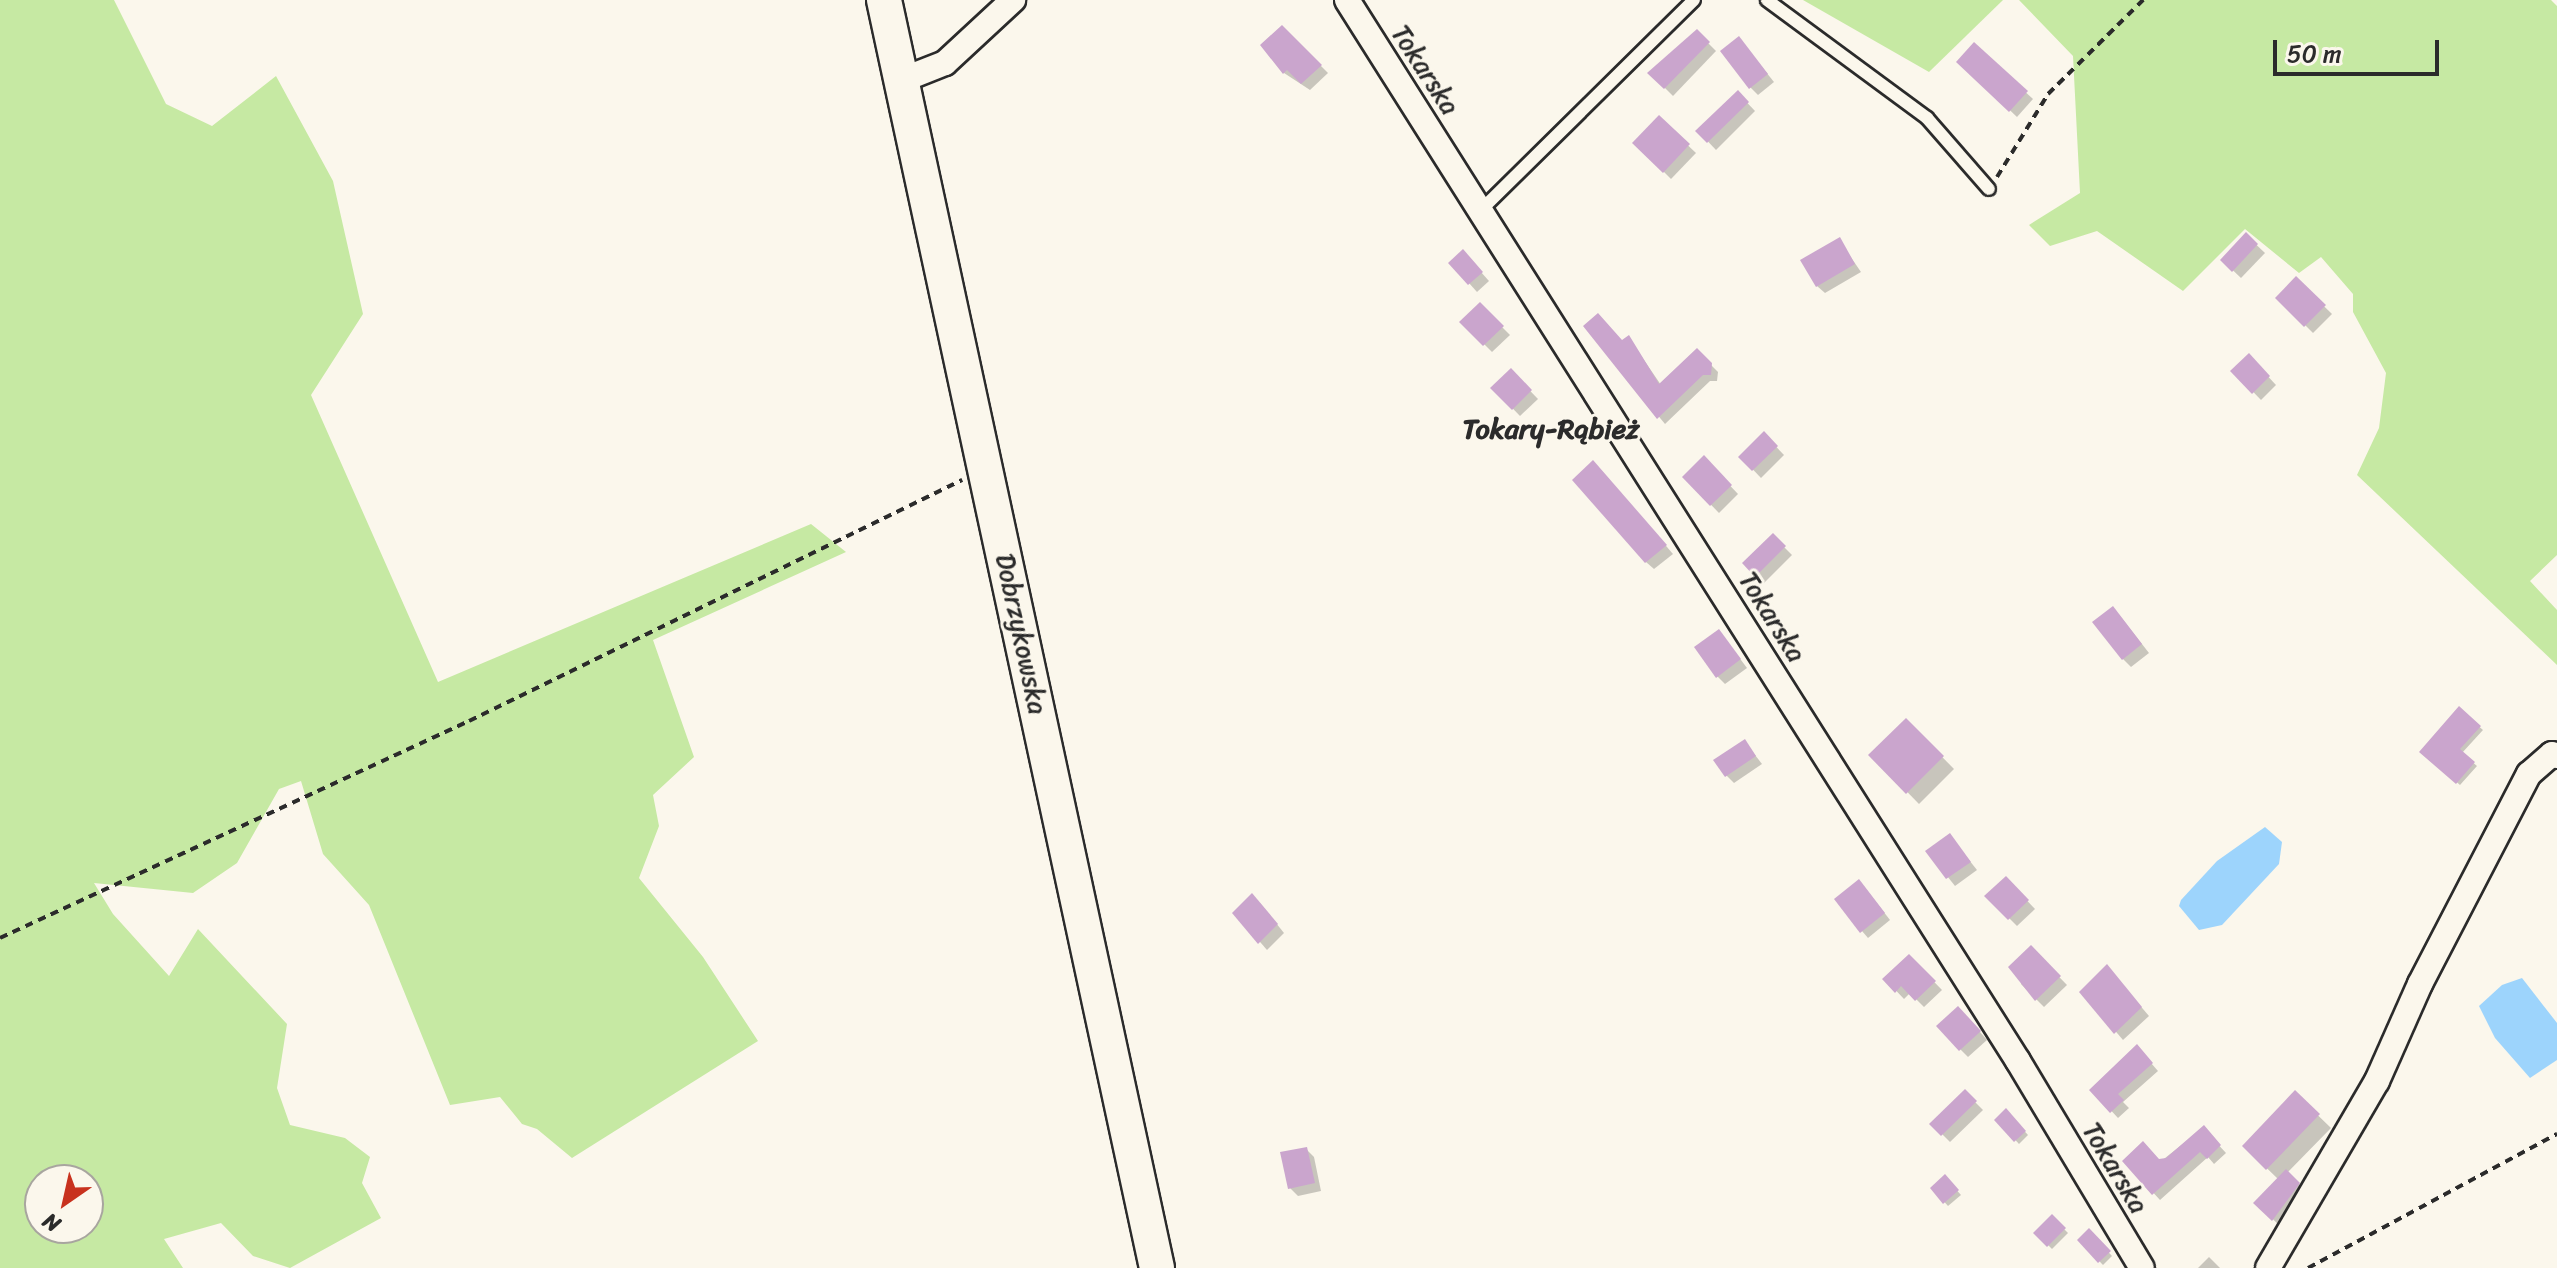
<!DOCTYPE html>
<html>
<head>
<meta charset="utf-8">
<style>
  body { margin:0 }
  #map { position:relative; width:2557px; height:1268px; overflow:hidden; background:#fbf7ec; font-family:Sriracha,sans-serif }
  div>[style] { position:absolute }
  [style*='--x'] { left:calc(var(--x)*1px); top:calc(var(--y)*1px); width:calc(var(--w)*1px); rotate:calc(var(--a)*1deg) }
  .green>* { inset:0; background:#c6e9a3 }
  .water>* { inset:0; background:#9dd4fc }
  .shadow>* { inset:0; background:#0003 }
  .building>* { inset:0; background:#caa5cd }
  .path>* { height:4px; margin-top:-2px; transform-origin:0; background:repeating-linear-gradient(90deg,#2b2b2b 0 8px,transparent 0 14px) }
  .roads { filter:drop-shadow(2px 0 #2b2b2b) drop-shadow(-2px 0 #2b2b2b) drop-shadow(0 2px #2b2b2b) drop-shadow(0 -2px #2b2b2b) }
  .service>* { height:12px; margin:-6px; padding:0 6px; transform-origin:6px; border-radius:6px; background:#fbf7ec }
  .minor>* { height:24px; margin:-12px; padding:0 12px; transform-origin:12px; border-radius:12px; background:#fbf7ec }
  .secondary>* { height:34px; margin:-17px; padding:0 17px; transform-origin:17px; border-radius:17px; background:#fbf7ec }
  span { translate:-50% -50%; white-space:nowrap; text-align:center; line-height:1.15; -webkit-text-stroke:6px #fbf7ec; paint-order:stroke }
  .street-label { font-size:26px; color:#2b2b2b }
  .neighbourhood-label { font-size:28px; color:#2b2b2b; font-weight:700 }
  .north { position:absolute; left:24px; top:1164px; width:80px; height:80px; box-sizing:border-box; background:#fbf7ec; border:2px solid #a8a59f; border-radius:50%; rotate:214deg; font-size:22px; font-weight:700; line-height:32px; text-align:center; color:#2b2b2b }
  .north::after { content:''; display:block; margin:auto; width:28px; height:36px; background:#c8321e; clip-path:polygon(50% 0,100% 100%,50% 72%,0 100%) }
  .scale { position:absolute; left:2273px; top:40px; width:166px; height:36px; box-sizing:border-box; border:4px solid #2b2b2b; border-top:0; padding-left:10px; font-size:24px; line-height:28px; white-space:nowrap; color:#2b2b2b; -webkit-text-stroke:6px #fbf7ec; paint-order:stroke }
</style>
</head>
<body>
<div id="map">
  <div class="green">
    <i style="clip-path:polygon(evenodd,0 0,114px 0,166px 104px,212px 126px,276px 76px,333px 181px,363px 314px,311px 395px,438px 682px,811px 524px,846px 552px,653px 640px,694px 757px,653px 795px,659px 826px,639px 878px,703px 957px,758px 1041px,572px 1158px,537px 1129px,522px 1124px,500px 1097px,450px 1105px,369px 905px,323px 854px,301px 781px,279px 789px,237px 863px,193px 893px,94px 883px,113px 914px,169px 976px,198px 929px,287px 1024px,277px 1088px,290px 1125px,345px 1138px,370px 1157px,362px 1183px,381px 1218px,290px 1268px,253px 1256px,221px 1223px,164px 1239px,183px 1268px,0 1268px,0 0,40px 1180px,88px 1180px,88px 1228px,40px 1228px,40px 1180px)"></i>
    <i style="clip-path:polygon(1803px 0,2003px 0,1929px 72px)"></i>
    <i style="clip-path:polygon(2019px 0,2551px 0,2557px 6px,2557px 555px,2530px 581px,2557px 610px,2557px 665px,2357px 475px,2379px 428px,2386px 373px,2353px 312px,2353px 294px,2321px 257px,2299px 273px,2245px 229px,2183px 291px,2097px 231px,2050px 246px,2029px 225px,2080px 193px,2073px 56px)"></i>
  </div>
  <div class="water">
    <i style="clip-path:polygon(2265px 827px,2282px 842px,2279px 864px,2222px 925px,2199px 930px,2179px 906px,2181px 900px,2217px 861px)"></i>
    <i style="clip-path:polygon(2522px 978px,2557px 1023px,2557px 1060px,2530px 1078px,2495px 1038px,2479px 1006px,2502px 985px)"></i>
  </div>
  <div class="shadow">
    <i style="clip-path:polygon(1282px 27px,1328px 73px,1310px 90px,1284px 73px)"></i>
    <i style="clip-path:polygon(1697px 32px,1716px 51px,1673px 96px,1650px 73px)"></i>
    <i style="clip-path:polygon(1974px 45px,2033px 99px,2017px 117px,1959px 62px)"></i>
    <i style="clip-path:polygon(1746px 47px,1774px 82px,1758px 95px,1750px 87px)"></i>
    <i style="clip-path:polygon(1738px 93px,1755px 111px,1716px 150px,1698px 131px)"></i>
    <i style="clip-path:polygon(1659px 118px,1696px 153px,1671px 179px,1635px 143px)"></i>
    <i style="clip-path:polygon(2246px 235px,2265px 253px,2241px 278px,2222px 260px)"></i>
    <i style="clip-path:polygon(1839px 240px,1861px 272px,1825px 293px,1817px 286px)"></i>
    <i style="clip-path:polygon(1463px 252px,1489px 281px,1477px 292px,1451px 263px)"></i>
    <i style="clip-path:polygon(2296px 279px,2332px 314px,2313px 333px,2278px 298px)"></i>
    <i style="clip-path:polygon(1480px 305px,1510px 335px,1492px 352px,1462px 322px)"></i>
    <i style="clip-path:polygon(1585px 327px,1623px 342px,1629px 338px,1661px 385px,1697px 351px,1718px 372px,1717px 381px,1710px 381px,1665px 424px)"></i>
    <i style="clip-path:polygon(2249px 356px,2276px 385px,2261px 400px,2233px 371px)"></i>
    <i style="clip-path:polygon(1511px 371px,1538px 399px,1520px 416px,1493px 388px)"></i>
    <i style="clip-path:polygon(1764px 434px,1784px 455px,1761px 478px,1741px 457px)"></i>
    <i style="clip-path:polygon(1704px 458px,1738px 494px,1719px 513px,1684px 477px)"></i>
    <i style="clip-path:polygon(1601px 470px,1673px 554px,1654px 569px,1646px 562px)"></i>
    <i style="clip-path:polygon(1773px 536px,1792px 555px,1764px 583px,1745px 563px)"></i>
    <i style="clip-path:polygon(2120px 616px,2149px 653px,2131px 667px,2123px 659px)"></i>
    <i style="clip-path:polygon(1726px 640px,1747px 668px,1725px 684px,1717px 676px)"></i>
    <i style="clip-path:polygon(2459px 709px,2483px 730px,2462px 753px,2477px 766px,2460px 785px,2422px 752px)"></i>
    <i style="clip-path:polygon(1906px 720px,1954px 769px,1919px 804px,1871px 755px)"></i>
    <i style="clip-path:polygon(1745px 742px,1762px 764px,1734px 783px,1726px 775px)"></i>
    <i style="clip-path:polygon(1950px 836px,1977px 870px,1955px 886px,1928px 852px)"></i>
    <i style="clip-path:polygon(2006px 878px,2035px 909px,2017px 926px,1987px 896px)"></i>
    <i style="clip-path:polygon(1865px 888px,1890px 920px,1868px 938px,1862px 931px)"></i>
    <i style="clip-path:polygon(1260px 903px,1284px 933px,1267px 950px,1235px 913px)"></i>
    <i style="clip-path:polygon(2031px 948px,2067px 985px,2044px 1007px,2021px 984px)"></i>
    <i style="clip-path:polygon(1909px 956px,1942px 990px,1924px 1007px,1910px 993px,1904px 999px,1885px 979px)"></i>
    <i style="clip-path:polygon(2114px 975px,2149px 1016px,2123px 1040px,2082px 992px)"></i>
    <i style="clip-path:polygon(1966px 1016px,1987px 1040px,1968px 1057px,1960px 1049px)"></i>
    <i style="clip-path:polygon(2137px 1047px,2158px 1071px,2123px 1102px,2129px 1108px,2118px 1118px,2092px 1090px)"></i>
    <i style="clip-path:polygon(1965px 1092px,1983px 1110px,1950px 1142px,1932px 1124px)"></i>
    <i style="clip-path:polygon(2295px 1093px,2331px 1128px,2287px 1173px,2307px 1192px,2281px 1227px,2256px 1203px,2279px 1180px,2244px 1146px)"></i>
    <i style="clip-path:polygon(2006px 1111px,2028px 1135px,2019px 1144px,1997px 1120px)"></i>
    <i style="clip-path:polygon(2203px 1128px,2226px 1153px,2214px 1164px,2208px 1157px,2160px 1200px,2124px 1161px,2160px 1162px)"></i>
    <i style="clip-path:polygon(1306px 1149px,1314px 1157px,1321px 1191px,1298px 1196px,1290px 1188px)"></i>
    <i style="clip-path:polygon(1945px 1177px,1961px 1195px,1948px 1206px,1932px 1188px)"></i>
    <i style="clip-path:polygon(2052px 1217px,2068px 1233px,2052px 1249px,2036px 1233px)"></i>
    <i style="clip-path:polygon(2089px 1231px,2112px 1256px,2103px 1265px,2079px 1240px)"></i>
    <i style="clip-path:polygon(2209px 1257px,2220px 1268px,2198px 1268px)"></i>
  </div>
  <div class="building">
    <i style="clip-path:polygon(1282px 25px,1322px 65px,1301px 84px,1287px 70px,1283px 74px,1260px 45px)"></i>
    <i style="clip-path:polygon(1697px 29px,1710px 42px,1664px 89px,1647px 73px)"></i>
    <i style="clip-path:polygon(1739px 36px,1768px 74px,1749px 89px,1720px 51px)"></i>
    <i style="clip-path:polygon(1974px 42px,2028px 91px,2009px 112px,1956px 62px)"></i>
    <i style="clip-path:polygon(1738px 90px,1749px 102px,1707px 143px,1695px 131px)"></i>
    <i style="clip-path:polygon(1659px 115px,1690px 144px,1663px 173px,1632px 143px)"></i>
    <i style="clip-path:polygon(2246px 232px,2258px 244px,2232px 272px,2220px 260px)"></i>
    <i style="clip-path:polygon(1840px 237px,1855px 264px,1816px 287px,1800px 260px)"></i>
    <i style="clip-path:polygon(1463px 249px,1483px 272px,1468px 285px,1448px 263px)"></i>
    <i style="clip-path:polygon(2296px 276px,2326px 305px,2304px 327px,2275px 298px)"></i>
    <i style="clip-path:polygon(1480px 302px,1504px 326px,1483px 346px,1459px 322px)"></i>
    <i style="clip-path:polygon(1598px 313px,1622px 340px,1629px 335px,1659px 384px,1697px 348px,1712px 363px,1711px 375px,1703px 375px,1657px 419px,1583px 326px)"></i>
    <i style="clip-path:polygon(2249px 353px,2270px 376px,2252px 394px,2230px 371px)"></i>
    <i style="clip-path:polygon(1511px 368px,1532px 390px,1512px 410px,1490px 388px)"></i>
    <i style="clip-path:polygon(1764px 431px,1778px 446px,1752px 471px,1738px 457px)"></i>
    <i style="clip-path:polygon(1704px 455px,1732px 485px,1710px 506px,1682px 477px)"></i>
    <i style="clip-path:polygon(1593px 460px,1667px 545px,1645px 563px,1572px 480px)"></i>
    <i style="clip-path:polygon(1773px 533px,1786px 546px,1755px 577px,1742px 563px)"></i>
    <i style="clip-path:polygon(2113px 606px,2142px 644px,2122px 660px,2092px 622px)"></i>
    <i style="clip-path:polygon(1719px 629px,1741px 659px,1716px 678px,1694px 647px)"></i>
    <i style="clip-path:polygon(2459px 706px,2481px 726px,2460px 749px,2475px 762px,2456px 784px,2419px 752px)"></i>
    <i style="clip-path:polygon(1906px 718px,1944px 756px,1906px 794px,1868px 755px)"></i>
    <i style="clip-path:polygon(1745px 739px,1756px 756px,1725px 777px,1713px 760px)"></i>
    <i style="clip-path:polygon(1950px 833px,1971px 862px,1946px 879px,1925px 851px)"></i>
    <i style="clip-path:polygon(2006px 876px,2029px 900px,2008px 920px,1984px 896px)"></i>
    <i style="clip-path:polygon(1859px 879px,1885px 913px,1860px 933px,1834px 899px)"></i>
    <i style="clip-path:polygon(1252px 893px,1278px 924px,1258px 944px,1232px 913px)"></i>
    <i style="clip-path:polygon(2031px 945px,2061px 976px,2035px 1001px,2008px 967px)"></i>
    <i style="clip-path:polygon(1909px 954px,1936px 981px,1915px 1001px,1901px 986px,1895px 993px,1882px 979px)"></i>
    <i style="clip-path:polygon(2107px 964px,2142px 1007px,2114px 1034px,2079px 992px)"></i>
    <i style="clip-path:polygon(1958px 1006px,1981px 1031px,1959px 1051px,1936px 1026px)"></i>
    <i style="clip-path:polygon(2137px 1044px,2153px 1063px,2118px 1094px,2124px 1100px,2110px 1113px,2089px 1090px)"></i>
    <i style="clip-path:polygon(1965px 1089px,1977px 1101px,1941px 1136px,1929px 1124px)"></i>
    <i style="clip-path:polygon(2295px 1090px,2320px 1114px,2266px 1170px,2242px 1146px)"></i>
    <i style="clip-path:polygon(2006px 1108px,2026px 1131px,2014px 1142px,1994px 1120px)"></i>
    <i style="clip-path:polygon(2204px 1125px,2221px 1145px,2207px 1159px,2200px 1152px,2152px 1195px,2122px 1161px,2143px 1141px,2159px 1159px,2166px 1158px)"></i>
    <i style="clip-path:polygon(1307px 1147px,1315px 1183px,1288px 1189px,1280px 1152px)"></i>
    <i style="clip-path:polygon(2286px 1169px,2300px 1183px,2272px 1221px,2253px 1203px)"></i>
    <i style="clip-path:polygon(1945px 1174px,1959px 1190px,1943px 1204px,1930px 1188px)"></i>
    <i style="clip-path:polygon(2052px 1214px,2066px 1228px,2047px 1247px,2033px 1233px)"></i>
    <i style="clip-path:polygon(2089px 1228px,2111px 1251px,2098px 1263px,2077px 1240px)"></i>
  </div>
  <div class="path">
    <i style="--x:1997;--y:177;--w:97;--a:-58.4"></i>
    <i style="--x:2048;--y:94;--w:134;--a:-44.7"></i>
    <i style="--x:0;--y:938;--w:517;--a:-24.83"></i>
    <i style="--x:469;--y:721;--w:549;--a:-26.05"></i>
    <i style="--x:2308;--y:1268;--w:283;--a:-28.3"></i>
  </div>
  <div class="roads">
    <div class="service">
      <i style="--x:1767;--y:0;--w:199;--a:36.4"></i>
      <i style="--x:1927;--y:118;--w:94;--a:48.9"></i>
      <i style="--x:1481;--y:210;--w:299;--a:-44.6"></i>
    </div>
    <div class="minor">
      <i style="--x:1347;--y:0;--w:1255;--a:57.69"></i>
      <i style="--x:2018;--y:1061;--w:241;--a:59.1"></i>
      <i style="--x:902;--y:80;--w:46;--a:-21.6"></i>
      <i style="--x:945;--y:63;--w:93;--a:-42.8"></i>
      <i style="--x:2268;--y:1268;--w:216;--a:-59.8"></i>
      <i style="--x:2377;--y:1081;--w:106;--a:-66.1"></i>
      <i style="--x:2420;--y:984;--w:237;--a:-62.6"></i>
      <i style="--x:2529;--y:774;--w:30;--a:-41"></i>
      <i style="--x:2552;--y:754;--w:5;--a:22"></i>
    </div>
    <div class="secondary">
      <i style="--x:884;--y:0;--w:1297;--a:77.85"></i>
    </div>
  </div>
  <div class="street-label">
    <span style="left:1425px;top:70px;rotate:57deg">Tokarska</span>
    <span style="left:1772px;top:617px;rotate:58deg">Tokarska</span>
    <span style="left:1021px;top:634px;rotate:78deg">Dobrzykowska</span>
    <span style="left:2115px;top:1168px;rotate:59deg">Tokarska</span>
  </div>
  <div class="neighbourhood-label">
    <span style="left:1551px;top:429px">Tokary-Rąbież</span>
  </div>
  <div class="north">N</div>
  <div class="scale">50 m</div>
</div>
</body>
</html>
